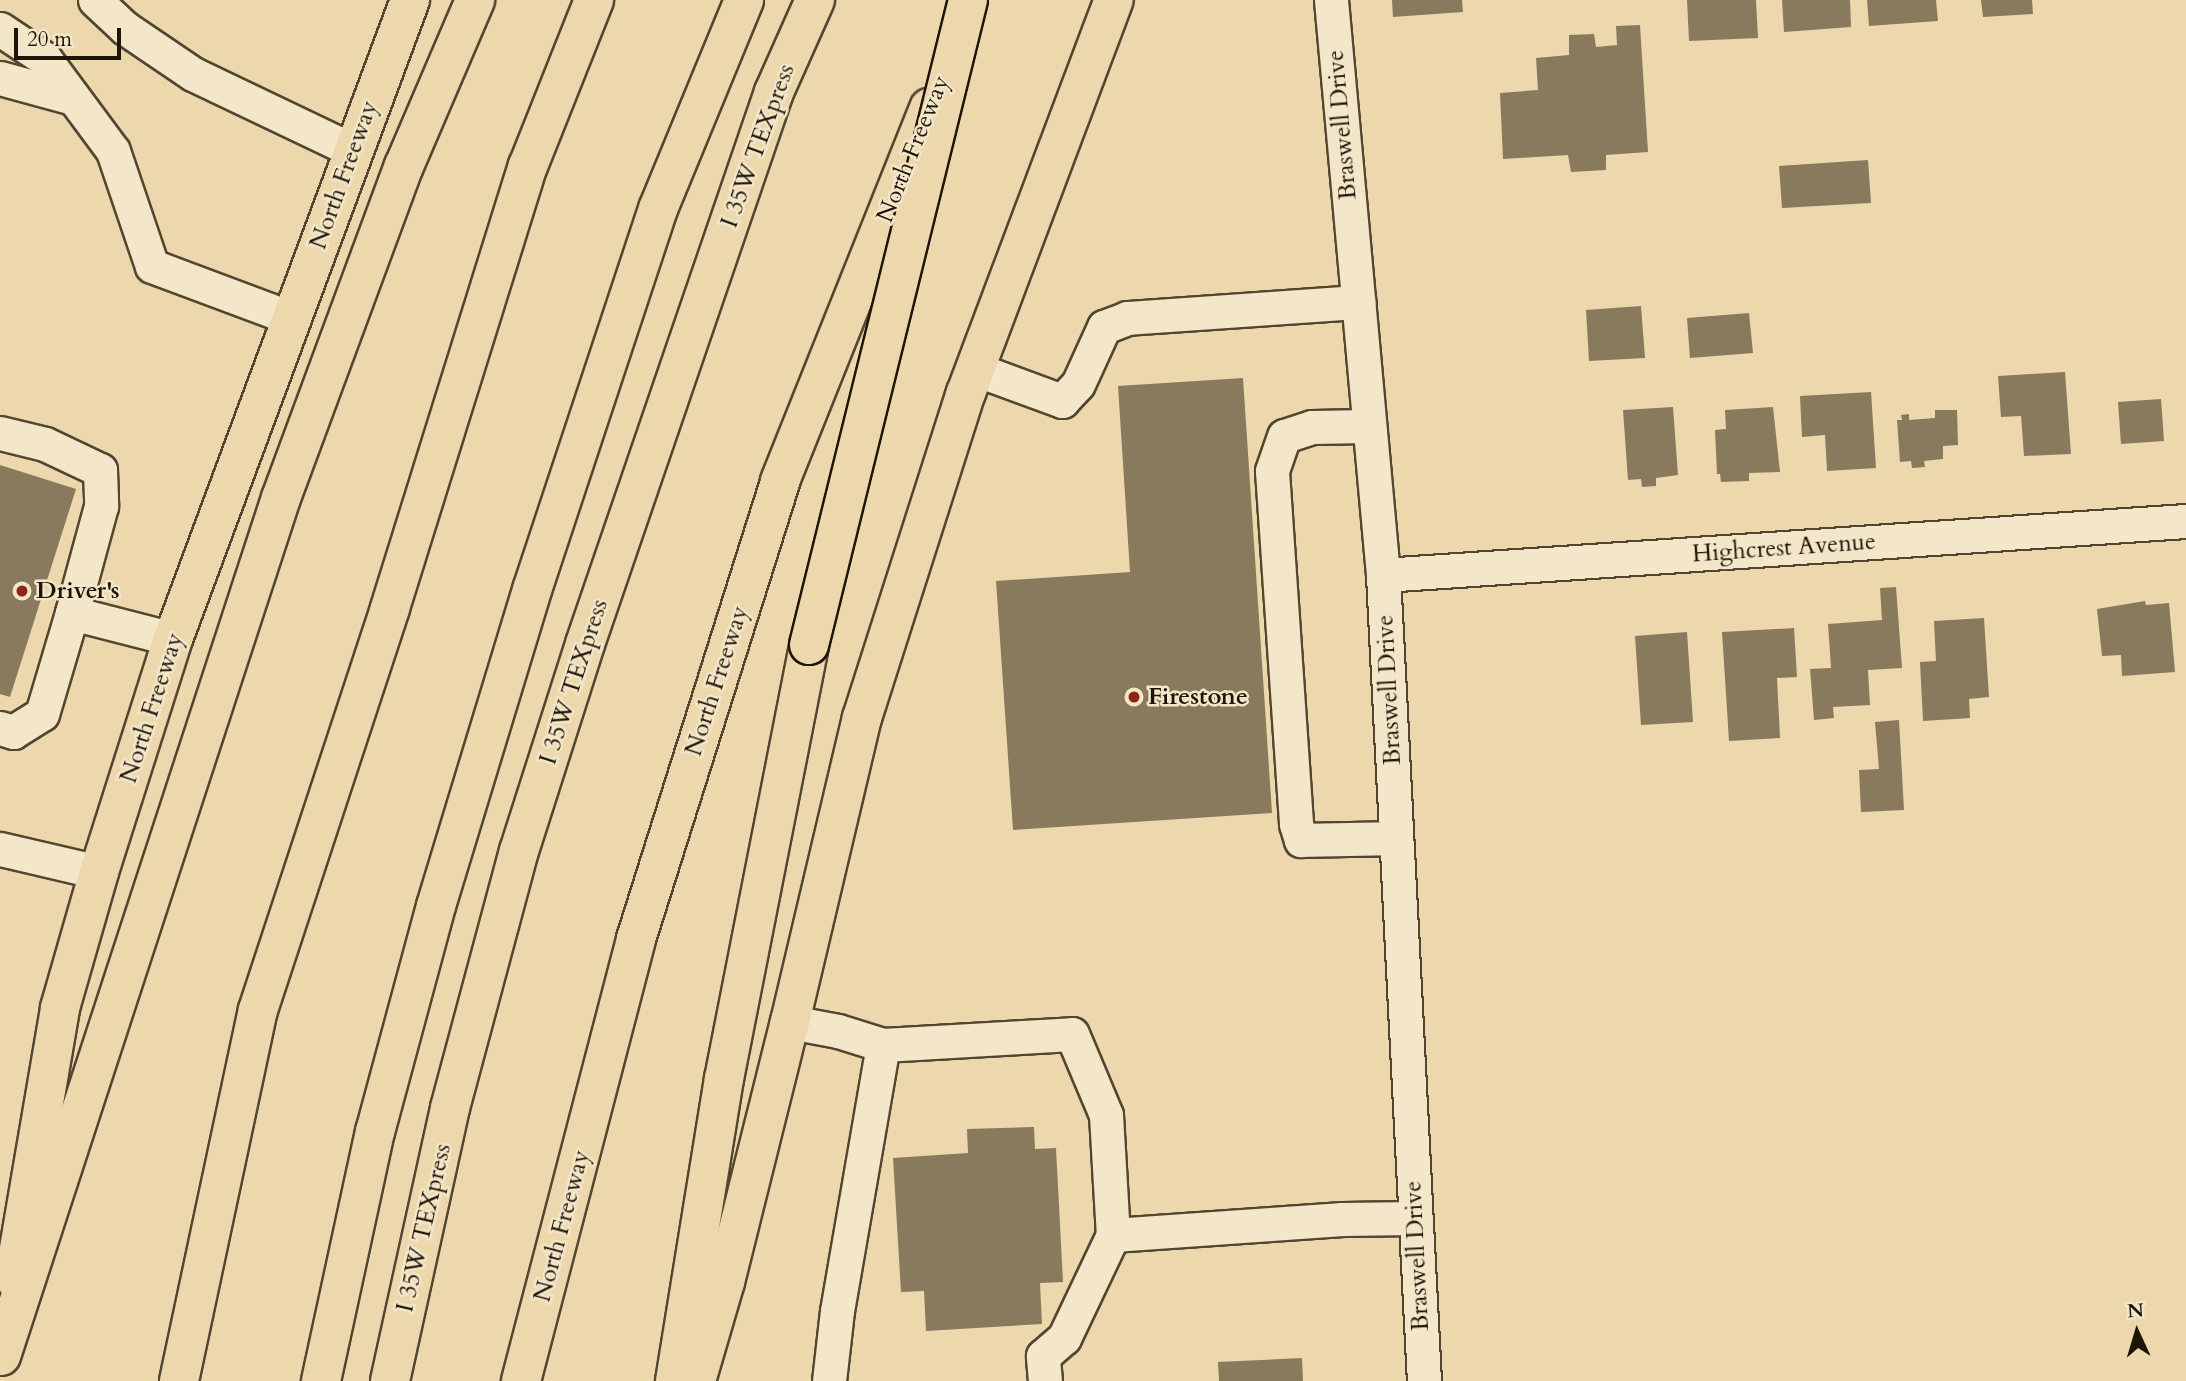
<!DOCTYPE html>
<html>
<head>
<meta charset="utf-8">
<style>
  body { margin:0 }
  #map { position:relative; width:2186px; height:1381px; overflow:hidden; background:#ecd8ac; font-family:Cardo,serif }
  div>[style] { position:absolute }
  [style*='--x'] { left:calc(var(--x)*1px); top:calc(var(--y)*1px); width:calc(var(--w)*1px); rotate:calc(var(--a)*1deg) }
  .building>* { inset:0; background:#897a5d }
  .roads { filter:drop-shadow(2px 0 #524631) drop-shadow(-2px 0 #524631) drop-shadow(0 2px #524631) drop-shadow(0 -2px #524631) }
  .minor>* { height:33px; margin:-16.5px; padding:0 16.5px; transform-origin:16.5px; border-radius:16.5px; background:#f3e6c9 }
  .major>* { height:38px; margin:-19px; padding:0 19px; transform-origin:19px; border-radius:19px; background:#ecd8ac }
  .highway>* { height:38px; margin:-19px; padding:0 19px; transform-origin:19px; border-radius:19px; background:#ecd8ac }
  .bridges { filter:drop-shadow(2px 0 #1e1508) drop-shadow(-2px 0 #1e1508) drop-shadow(0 2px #1e1508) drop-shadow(0 -2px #1e1508) }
  .highway-bridge>* { height:38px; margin:-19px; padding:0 19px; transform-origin:19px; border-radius:19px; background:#ecd8ac }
  .dots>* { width:19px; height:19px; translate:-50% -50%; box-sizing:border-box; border:4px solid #f3e6c9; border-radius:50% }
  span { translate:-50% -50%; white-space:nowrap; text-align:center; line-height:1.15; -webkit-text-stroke:5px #f3e6c9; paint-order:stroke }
  .street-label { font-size:24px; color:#1e1508 }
  .poi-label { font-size:24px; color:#1e1508; font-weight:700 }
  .left { translate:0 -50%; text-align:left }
  .north { position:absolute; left:2102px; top:1297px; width:70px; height:70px; -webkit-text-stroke:5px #f3e6c9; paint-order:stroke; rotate:356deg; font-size:19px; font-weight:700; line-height:28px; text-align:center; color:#1e1508 }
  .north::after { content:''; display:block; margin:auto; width:24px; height:32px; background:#1e1508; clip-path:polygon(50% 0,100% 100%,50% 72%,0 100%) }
  .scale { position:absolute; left:14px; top:28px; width:107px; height:32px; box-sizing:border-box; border:4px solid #1e1508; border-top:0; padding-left:9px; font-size:21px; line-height:24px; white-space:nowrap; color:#1e1508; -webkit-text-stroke:5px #f3e6c9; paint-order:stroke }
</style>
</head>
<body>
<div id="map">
  <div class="building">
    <i style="clip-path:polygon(1392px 0,1462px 0,1463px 12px,1393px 17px)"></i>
    <i style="clip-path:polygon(1687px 0,1756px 0,1758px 38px,1689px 41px)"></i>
    <i style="clip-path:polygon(1782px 0,1850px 0,1851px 27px,1784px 32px)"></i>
    <i style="clip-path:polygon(1867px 0,1936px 0,1938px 21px,1869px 26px)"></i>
    <i style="clip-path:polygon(1981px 0,2032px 0,2033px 14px,1983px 17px)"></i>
    <i style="clip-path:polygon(1640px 25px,1648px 152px,1606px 155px,1606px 170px,1571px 172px,1568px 155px,1503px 159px,1500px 93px,1538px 90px,1536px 58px,1569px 55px,1569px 35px,1594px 34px,1596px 47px,1617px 45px,1616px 26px)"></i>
    <i style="clip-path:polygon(1868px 160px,1871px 203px,1782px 208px,1779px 166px)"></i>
    <i style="clip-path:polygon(1641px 306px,1645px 358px,1589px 361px,1586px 310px)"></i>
    <i style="clip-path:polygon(1749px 313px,1753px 353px,1690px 358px,1687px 318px)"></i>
    <i style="clip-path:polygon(2065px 372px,2071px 454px,2024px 456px,2021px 416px,2001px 417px,1998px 376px)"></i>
    <i style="clip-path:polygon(1243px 378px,1272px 813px,1013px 830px,996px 581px,1130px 572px,1118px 386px)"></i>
    <i style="clip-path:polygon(1871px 392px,1876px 468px,1827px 471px,1825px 435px,1802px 437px,1800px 396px)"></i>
    <i style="clip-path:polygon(2161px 399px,2164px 441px,2121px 444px,2118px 402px)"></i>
    <i style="clip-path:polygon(1673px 407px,1678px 475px,1656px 478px,1656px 486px,1642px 487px,1641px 479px,1628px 480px,1623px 410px)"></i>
    <i style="clip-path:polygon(1773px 407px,1780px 472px,1749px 473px,1749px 481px,1721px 482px,1720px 474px,1717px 474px,1715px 430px,1726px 429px,1725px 410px)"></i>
    <i style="clip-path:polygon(1935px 410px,1957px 410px,1958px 445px,1943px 446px,1943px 459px,1924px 461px,1925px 467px,1912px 468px,1911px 461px,1900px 462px,1897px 420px,1902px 420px,1901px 415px,1909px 414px,1909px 420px,1935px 418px)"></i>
    <i style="clip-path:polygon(0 465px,76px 489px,10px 697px,0 694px)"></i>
    <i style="clip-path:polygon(1896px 587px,1902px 668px,1868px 670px,1870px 705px,1833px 707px,1834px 718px,1814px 720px,1810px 669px,1831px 668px,1828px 624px,1882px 620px,1880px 588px)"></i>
    <i style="clip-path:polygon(2145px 601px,2146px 605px,2169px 603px,2175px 672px,2122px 676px,2121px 655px,2102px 656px,2097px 609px)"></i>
    <i style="clip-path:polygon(1984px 618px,1989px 697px,1969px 699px,1970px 718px,1923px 721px,1920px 662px,1936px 661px,1934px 621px)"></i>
    <i style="clip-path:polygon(1794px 628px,1797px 677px,1777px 678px,1780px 738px,1729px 741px,1722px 632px)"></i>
    <i style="clip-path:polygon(1687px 632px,1693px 722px,1641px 725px,1635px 636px)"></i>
    <i style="clip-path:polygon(1899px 720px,1904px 810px,1861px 812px,1859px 770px,1879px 769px,1875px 722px)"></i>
    <i style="clip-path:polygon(1034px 1127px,1035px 1149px,1056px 1148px,1063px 1282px,1040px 1283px,1042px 1324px,926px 1331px,924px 1291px,901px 1292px,893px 1158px,968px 1153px,967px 1129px)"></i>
    <i style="clip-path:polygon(1302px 1358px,1303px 1381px,1219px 1381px,1218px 1362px)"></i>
  </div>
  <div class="roads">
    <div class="minor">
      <i style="--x:95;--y:0;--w:41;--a:43"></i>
      <i style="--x:125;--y:28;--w:82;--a:34.1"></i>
      <i style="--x:193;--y:74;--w:176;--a:25.5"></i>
      <i style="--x:1331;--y:0;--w:577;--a:84.83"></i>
      <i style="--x:1383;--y:575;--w:807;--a:87.09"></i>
      <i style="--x:0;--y:29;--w:54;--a:33.7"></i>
      <i style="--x:45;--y:59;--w:114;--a:53.5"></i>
      <i style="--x:113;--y:151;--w:121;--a:71.3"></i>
      <i style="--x:152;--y:266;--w:148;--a:20.5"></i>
      <i style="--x:0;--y:78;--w:76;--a:15.3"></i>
      <i style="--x:975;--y:369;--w:93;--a:20.2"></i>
      <i style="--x:1062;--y:401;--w:23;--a:-47"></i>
      <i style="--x:1078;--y:384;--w:63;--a:-65.5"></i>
      <i style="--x:1104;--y:327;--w:25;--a:-21"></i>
      <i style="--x:1127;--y:318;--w:232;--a:-4"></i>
      <i style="--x:1369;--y:426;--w:57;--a:179"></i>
      <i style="--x:1312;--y:427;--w:29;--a:162"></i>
      <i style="--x:1284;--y:436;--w:37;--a:109"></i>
      <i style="--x:1272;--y:471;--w:354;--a:86.1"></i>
      <i style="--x:1296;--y:824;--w:17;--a:73"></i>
      <i style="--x:1301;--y:840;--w:95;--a:-1.2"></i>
      <i style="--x:0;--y:433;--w:46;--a:13.7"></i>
      <i style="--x:45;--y:444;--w:61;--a:25.3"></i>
      <i style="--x:100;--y:470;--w:36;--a:88"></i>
      <i style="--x:101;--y:506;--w:111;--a:105.2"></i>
      <i style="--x:72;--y:613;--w:104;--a:14.4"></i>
      <i style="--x:1383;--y:575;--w:805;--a:-3.85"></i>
      <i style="--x:0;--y:728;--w:14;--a:17"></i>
      <i style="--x:13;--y:732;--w:34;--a:-32"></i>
      <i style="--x:42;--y:714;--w:105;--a:-73.5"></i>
      <i style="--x:0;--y:849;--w:102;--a:13.1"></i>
      <i style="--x:790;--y:1022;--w:49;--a:10.6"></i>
      <i style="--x:838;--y:1031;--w:47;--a:17.3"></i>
      <i style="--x:883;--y:1045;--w:189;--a:-3.3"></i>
      <i style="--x:1072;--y:1034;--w:88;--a:67.2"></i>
      <i style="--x:1106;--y:1115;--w:120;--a:86.7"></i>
      <i style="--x:1113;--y:1235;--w:230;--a:-4"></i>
      <i style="--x:1342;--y:1219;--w:73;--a:-0.8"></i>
      <i style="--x:829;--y:1381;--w:70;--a:-83.5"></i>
      <i style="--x:837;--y:1311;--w:270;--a:-80.2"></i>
      <i style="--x:1045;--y:1381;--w:25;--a:-95"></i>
      <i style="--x:1043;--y:1356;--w:28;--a:-41"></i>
      <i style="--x:1064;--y:1338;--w:114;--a:-64.6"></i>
    </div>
    <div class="major">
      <i style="--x:14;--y:1278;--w:274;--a:-80.3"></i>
      <i style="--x:60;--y:1008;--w:141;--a:-74"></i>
      <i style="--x:99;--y:872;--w:244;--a:-72.4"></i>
      <i style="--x:173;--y:639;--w:682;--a:-69.65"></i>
      <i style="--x:696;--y:1381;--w:103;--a:-73.7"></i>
      <i style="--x:725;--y:1282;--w:268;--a:-76"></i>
      <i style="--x:790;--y:1022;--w:312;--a:-76.7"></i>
      <i style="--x:862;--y:718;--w:341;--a:-72.3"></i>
      <i style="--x:966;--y:393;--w:420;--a:-69.4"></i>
    </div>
    <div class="highway">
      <i style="--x:1;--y:1356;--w:903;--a:-71.93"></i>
      <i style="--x:281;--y:498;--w:354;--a:-69.7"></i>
      <i style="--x:404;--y:166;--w:181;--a:-66.8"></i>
      <i style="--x:179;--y:1381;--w:379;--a:-78"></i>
      <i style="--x:258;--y:1010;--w:423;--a:-71.8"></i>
      <i style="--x:390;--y:608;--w:463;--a:-72.7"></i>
      <i style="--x:528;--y:166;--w:179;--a:-68.3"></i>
      <i style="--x:321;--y:1381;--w:255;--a:-77.8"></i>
      <i style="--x:375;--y:1132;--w:234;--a:-74.9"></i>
      <i style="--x:436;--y:906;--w:333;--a:-73.1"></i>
      <i style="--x:533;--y:587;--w:398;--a:-71.7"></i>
      <i style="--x:658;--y:209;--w:226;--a:-67.6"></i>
      <i style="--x:390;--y:1381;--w:280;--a:-77.6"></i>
      <i style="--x:450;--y:1108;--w:266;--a:-75"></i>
      <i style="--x:519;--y:851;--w:217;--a:-72.3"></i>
      <i style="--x:585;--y:644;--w:583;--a:-71.1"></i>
      <i style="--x:774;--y:92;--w:101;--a:-66"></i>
      <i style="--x:521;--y:1381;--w:457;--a:-75.4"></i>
      <i style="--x:636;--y:939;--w:480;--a:-72.5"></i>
      <i style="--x:780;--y:481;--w:402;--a:-68.2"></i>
      <i style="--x:675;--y:1381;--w:306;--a:-80.8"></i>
      <i style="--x:724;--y:1079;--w:442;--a:-78.9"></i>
    </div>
  </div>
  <div class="bridges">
    <div class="highway-bridge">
      <i style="--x:809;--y:645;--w:664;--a:-76.15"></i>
    </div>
  </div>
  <div class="dots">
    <i style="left:22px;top:591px;background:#8f2418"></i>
    <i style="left:1134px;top:697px;background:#8f2418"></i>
  </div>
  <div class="street-label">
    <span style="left:1342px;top:125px;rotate:-95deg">Braswell Drive</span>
    <span style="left:758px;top:146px;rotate:-70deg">I 35W TEXpress</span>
    <span style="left:913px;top:149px;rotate:-68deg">North Freeway</span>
    <span style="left:344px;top:175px;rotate:-70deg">North Freeway</span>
    <span style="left:1784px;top:548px;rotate:-4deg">Highcrest Avenue</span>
    <span style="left:717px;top:681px;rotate:-72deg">North Freeway</span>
    <span style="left:574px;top:682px;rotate:-72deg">I 35W TEXpress</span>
    <span style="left:1389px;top:690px;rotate:-93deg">Braswell Drive</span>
    <span style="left:152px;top:708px;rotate:-72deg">North Freeway</span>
    <span style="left:562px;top:1226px;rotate:-75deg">North Freeway</span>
    <span style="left:424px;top:1228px;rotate:-77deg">I 35W TEXpress</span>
    <span style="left:1417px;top:1256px;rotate:-93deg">Braswell Drive</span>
  </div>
  <div class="poi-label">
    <span class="left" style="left:36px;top:591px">Driver's</span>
    <span class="left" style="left:1148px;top:697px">Firestone</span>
  </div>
  <div class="north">N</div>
  <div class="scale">20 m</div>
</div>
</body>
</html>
